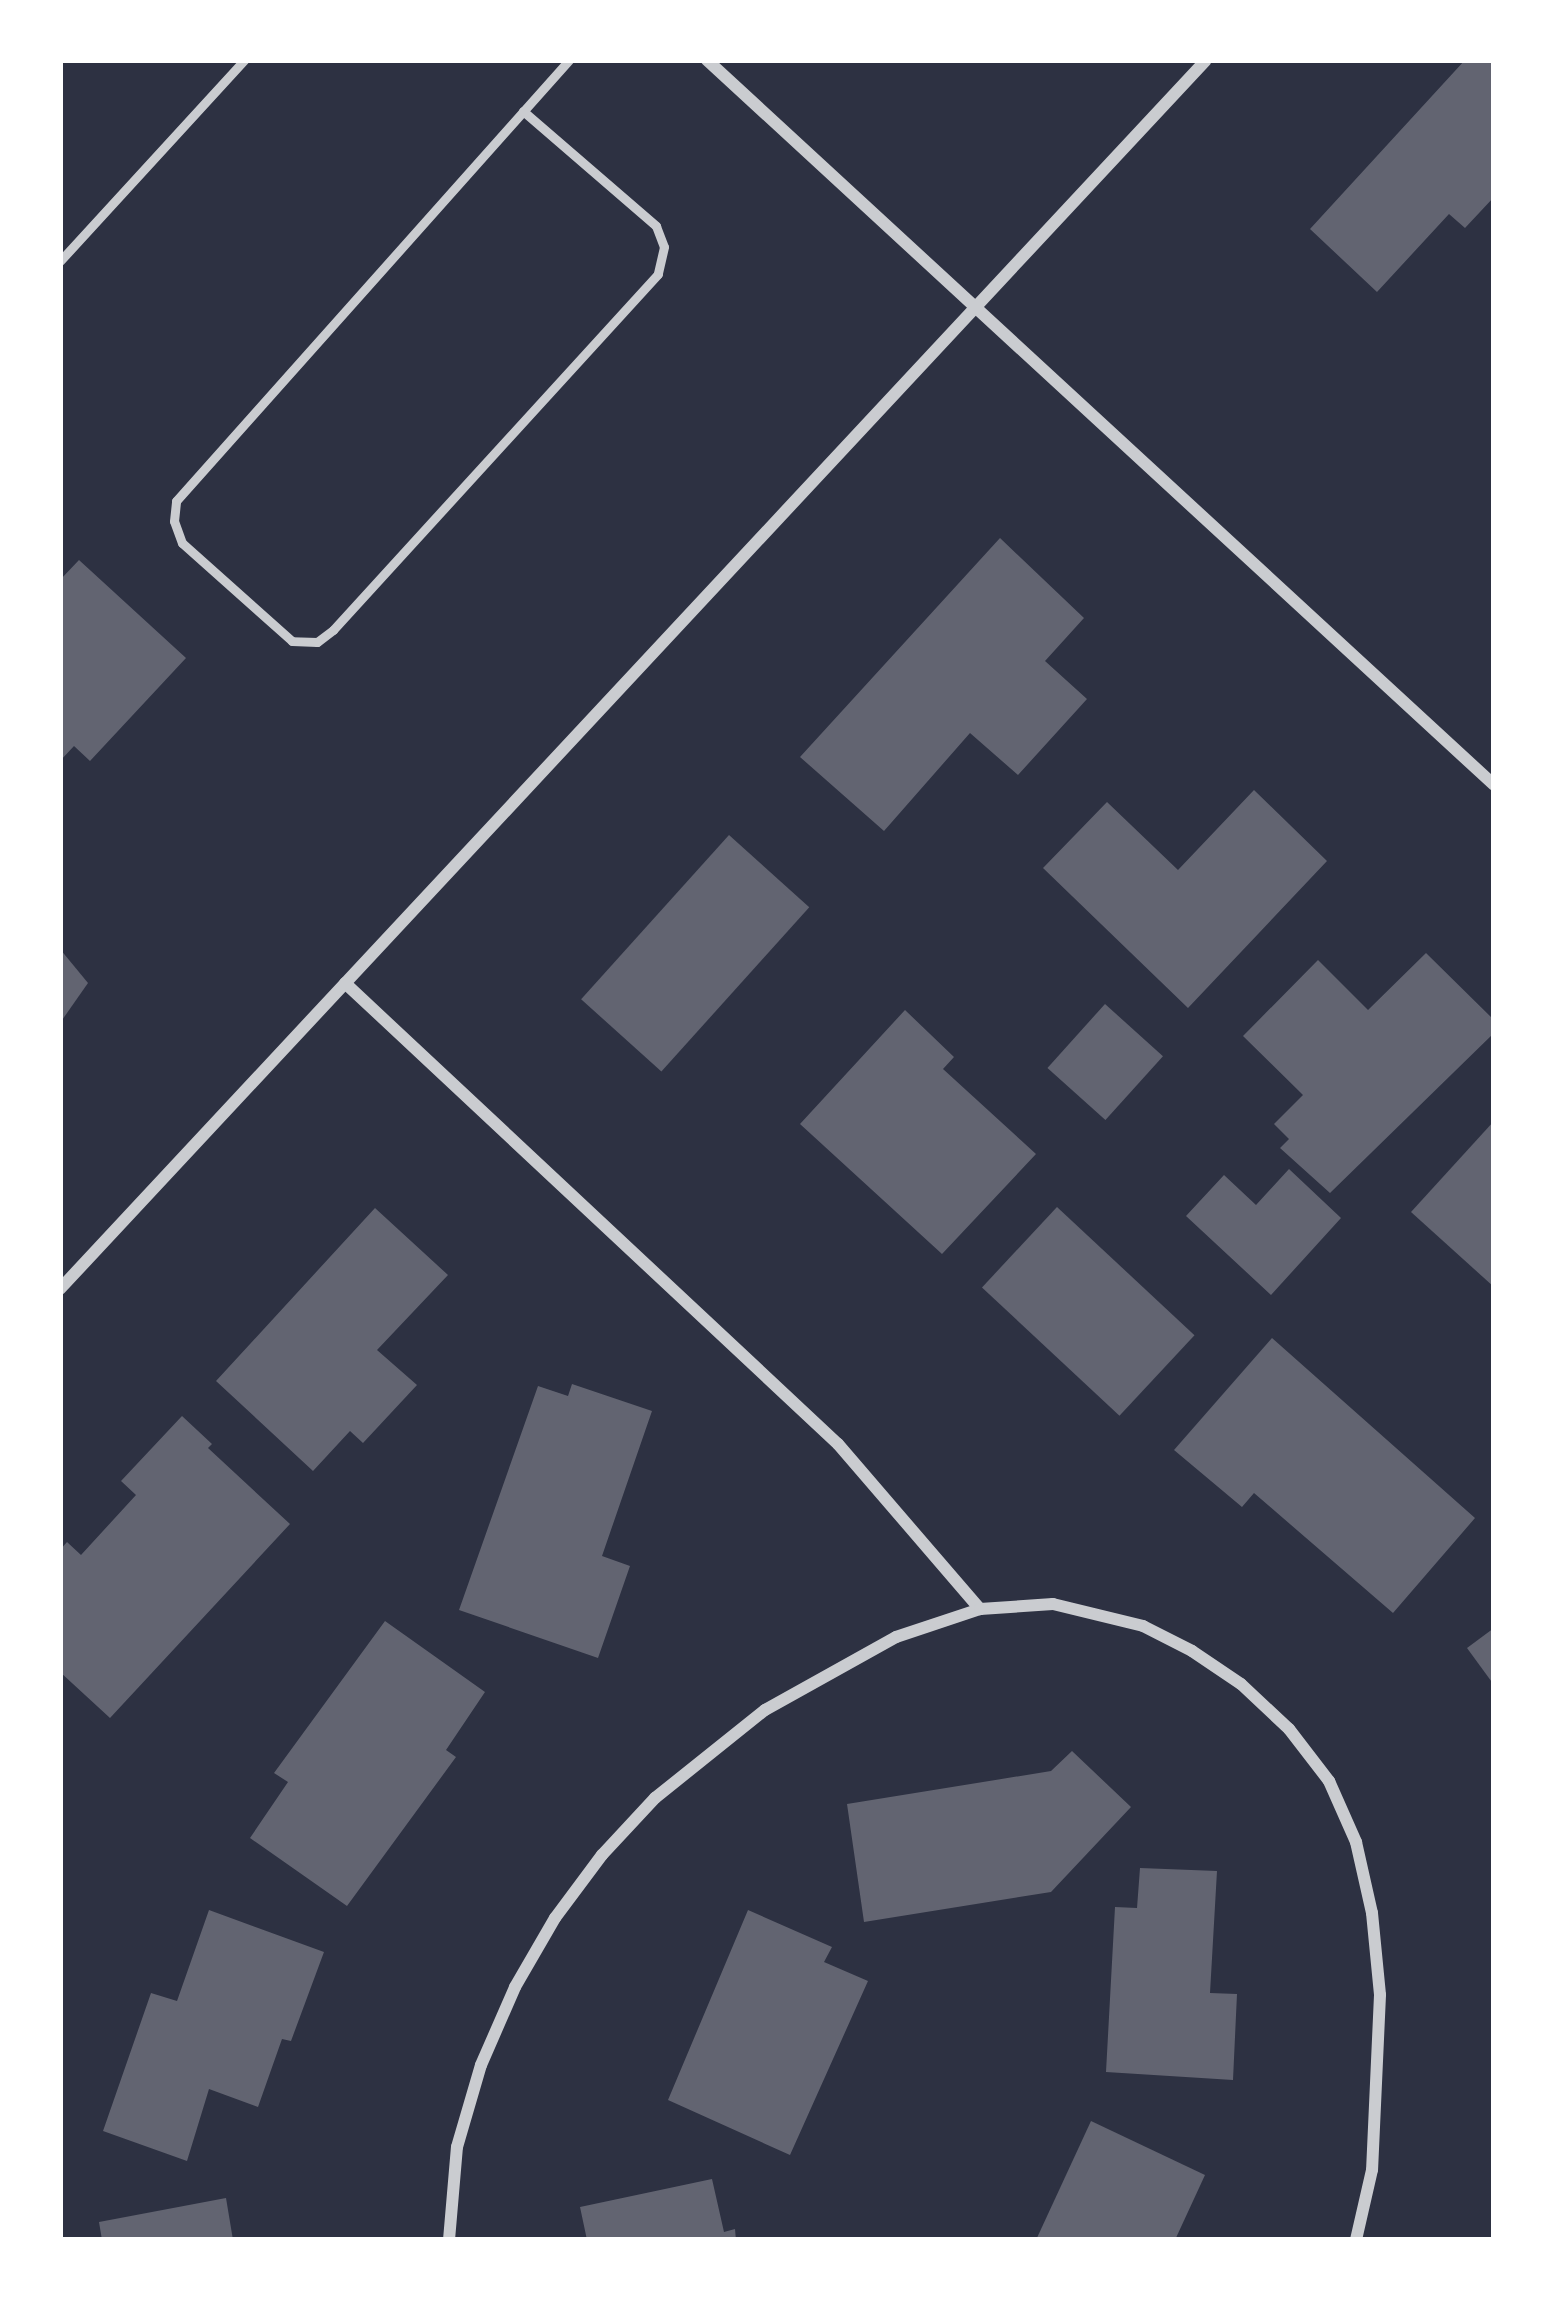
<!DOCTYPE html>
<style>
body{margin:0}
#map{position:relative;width:1554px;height:2300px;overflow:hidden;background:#2d3142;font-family:"Roboto Serif",serif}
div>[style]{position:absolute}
.building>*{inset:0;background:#626471;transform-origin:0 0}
.service>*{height:9px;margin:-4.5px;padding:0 4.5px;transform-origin:4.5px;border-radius:4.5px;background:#caccd0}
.minor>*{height:12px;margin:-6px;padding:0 6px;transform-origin:6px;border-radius:6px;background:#caccd0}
span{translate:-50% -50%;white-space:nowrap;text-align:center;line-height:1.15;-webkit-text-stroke:9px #fff;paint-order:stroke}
.frame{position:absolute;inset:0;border:63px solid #fff;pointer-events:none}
</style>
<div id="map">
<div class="building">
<i style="clip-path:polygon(1465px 60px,1494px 60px,1494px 197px,1465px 228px,1449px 214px,1377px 292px,1310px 229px)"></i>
<i style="clip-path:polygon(1000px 538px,1084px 618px,1045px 661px,1087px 699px,1018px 775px,970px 733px,884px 831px,800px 757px)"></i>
<i style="clip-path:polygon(79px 560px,186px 658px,90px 761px,74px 746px,60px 761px,60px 580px)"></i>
<i style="clip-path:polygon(1254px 790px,1327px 861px,1188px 1008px,1043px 868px,1107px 802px,1178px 870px)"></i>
<i style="left:729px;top:835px;width:108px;height:221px;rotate:42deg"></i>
<i style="clip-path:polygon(60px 949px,88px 983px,60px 1023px)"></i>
<i style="clip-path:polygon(1426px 953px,1494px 1020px,1494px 1033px,1330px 1193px,1280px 1148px,1289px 1139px,1274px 1124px,1303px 1095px,1243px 1036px,1318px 960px,1368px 1010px)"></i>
<i style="left:1105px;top:1004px;width:78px;height:86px;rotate:42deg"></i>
<i style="clip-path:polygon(905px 1010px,954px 1057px,943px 1069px,1036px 1154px,942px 1254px,800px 1124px)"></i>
<i style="clip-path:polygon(1494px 1121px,1494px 1287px,1411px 1212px)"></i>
<i style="clip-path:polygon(1289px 1169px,1341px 1218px,1271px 1295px,1186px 1216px,1224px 1175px,1256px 1205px)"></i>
<i style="left:1057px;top:1207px;width:188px;height:110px;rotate:43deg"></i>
<i style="clip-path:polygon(375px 1208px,448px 1275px,377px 1350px,417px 1385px,363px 1443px,350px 1431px,313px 1471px,216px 1381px)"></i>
<i style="clip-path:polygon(1272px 1338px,1475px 1518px,1393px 1613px,1254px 1493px,1242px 1507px,1174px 1450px)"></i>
<i style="clip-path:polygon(572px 1384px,652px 1411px,602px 1556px,630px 1566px,598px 1658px,459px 1610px,538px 1386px,568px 1396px)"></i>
<i style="clip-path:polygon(182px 1416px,212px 1444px,208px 1448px,290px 1524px,110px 1718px,60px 1672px,60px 1550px,67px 1542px,81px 1555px,136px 1495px,121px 1481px)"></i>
<i style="clip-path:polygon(385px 1621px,485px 1692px,446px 1750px,456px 1757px,347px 1906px,250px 1838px,288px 1782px,274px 1773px)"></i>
<i style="clip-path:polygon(1494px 1628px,1494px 1685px,1467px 1648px)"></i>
<i style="clip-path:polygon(1072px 1751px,1131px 1807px,1051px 1892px,864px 1922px,847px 1804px,1051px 1771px)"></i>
<i style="clip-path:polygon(1140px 1868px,1217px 1871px,1210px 1993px,1237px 1994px,1233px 2080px,1106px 2072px,1115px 1907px,1137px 1908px)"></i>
<i style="clip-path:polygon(209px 1910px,324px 1952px,291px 2041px,282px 2039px,258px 2107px,209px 2089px,187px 2161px,103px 2131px,151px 1993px,177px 2001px)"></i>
<i style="clip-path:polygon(748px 1910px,832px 1947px,824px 1962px,868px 1981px,790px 2155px,668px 2100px)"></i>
<i style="clip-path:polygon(1091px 2121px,1205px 2175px,1175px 2240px,1036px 2240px)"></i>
<i style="clip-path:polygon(712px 2179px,724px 2232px,735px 2229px,736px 2240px,587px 2240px,580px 2207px)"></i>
<i style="clip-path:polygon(226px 2198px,233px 2240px,102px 2240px,99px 2222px)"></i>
</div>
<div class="service">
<i style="left:523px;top:111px;width:176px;rotate:40.8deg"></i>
<i style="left:656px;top:226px;width:22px;rotate:69deg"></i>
<i style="left:664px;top:247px;width:28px;rotate:103deg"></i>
<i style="left:658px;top:274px;width:482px;rotate:132.4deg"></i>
<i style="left:333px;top:630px;width:20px;rotate:143deg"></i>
<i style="left:317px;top:642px;width:25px;rotate:-178deg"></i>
<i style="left:292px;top:641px;width:147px;rotate:-138.3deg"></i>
<i style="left:182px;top:543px;width:23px;rotate:-110deg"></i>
<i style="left:174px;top:521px;width:20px;rotate:-84deg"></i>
<i style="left:176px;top:501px;width:591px;rotate:-48.29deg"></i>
<i style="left:60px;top:261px;width:273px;rotate:-47.5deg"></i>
</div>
<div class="minor">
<i style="left:707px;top:60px;width:1070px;rotate:42.65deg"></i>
<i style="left:345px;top:983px;width:675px;rotate:43.08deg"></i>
<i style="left:838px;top:1444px;width:218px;rotate:49.3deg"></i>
<i style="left:60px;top:1289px;width:1680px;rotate:-47deg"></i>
<i style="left:449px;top:2240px;width:93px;rotate:-85.1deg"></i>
<i style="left:457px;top:2147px;width:85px;rotate:-73.7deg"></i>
<i style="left:481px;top:2065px;width:85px;rotate:-66.4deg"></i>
<i style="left:515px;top:1987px;width:80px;rotate:-59.9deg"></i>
<i style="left:555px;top:1918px;width:79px;rotate:-53.3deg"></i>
<i style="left:602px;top:1855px;width:78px;rotate:-47.1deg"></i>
<i style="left:655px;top:1798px;width:141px;rotate:-38.7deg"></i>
<i style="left:765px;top:1710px;width:150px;rotate:-29.1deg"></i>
<i style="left:896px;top:1637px;width:89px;rotate:-18.4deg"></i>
<i style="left:980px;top:1609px;width:73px;rotate:-3.9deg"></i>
<i style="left:1053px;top:1604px;width:93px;rotate:13.7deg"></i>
<i style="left:1143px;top:1626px;width:55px;rotate:27deg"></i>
<i style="left:1192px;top:1651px;width:59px;rotate:34deg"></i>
<i style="left:1241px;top:1684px;width:66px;rotate:43.2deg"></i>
<i style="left:1289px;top:1729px;width:66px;rotate:52.4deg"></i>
<i style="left:1329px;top:1781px;width:67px;rotate:66.1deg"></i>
<i style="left:1356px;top:1842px;width:73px;rotate:77.3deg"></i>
<i style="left:1372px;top:1913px;width:82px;rotate:84.4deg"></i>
<i style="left:1380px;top:1995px;width:175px;rotate:92.6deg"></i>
<i style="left:1372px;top:2170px;width:72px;rotate:102.9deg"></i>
</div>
<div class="frame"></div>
</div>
